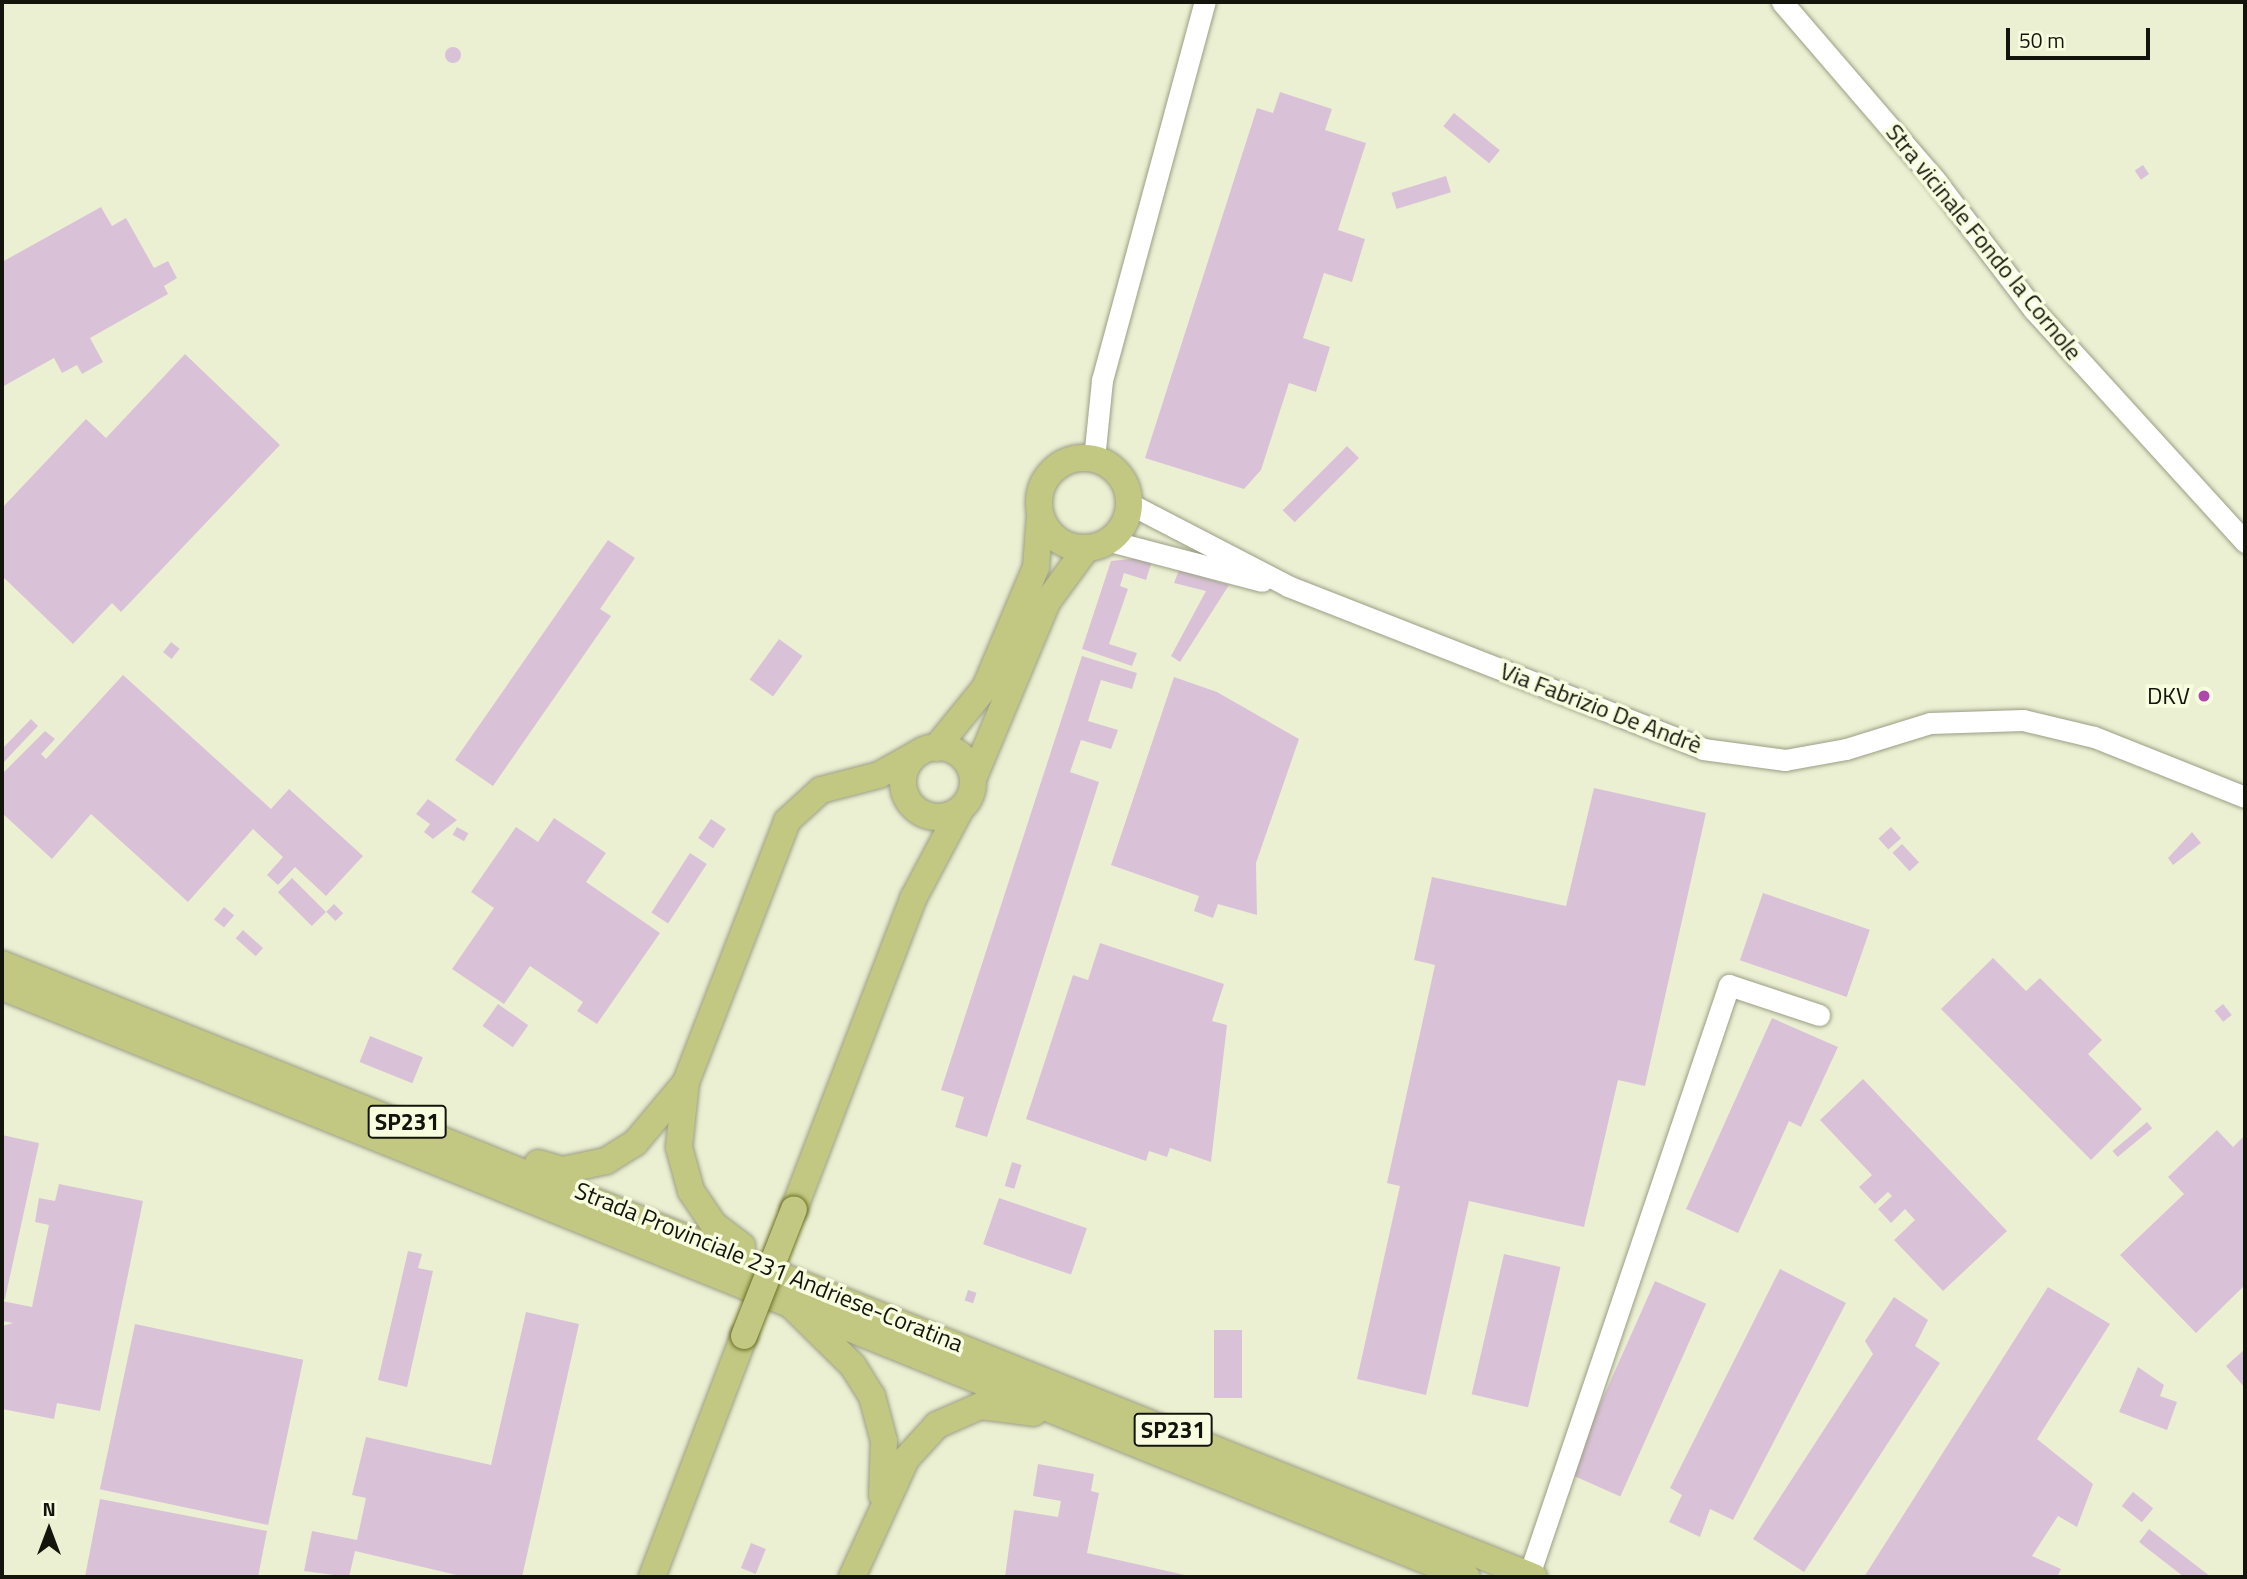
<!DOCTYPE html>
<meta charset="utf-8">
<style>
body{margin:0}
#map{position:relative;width:2247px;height:1579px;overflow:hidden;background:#ecf0d3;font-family:"Titillium Web",sans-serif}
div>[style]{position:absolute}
.building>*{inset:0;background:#d9c2d7;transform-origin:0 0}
.round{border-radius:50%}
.roads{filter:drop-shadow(0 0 2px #9b9e84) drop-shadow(0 0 2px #9b9e84)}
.minor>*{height:21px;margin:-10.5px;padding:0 10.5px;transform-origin:10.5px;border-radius:10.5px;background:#fff}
.major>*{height:26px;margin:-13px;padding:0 13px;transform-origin:13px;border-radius:13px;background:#c2c782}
.major>.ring{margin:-13px;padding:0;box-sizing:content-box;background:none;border:26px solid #c2c782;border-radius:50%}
.bridges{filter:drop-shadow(0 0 2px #6b7022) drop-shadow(0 0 2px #6b7022)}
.major-bridge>*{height:26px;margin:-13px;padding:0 13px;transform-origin:13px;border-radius:13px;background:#c2c782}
.dots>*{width:19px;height:19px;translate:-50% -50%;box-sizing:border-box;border:4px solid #f9fde0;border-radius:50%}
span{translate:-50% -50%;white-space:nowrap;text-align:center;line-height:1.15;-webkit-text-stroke:7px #f9fde0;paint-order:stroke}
.shield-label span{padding:2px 5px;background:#f9fde0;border:2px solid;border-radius:5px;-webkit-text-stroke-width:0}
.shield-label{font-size:23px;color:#13140b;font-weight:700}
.street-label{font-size:24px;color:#13140b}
.poi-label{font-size:24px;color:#13140b}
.right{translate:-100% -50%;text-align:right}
.frame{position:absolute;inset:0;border:4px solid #13140b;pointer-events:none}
.north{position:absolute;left:14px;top:1495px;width:70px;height:70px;-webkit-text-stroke:5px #f9fde0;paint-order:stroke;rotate:0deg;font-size:19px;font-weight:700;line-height:28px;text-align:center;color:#13140b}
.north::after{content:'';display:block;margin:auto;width:24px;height:32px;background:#13140b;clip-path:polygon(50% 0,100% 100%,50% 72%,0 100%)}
.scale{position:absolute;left:2006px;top:28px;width:144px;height:32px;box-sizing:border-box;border:4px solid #13140b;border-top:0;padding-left:9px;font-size:21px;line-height:24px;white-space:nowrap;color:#13140b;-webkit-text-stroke:5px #f9fde0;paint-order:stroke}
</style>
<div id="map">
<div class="building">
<i class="round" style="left:445px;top:47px;width:16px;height:16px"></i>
<i style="clip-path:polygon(1280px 92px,1332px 109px,1325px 130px,1366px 143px,1338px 230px,1365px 239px,1352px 282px,1324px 273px,1303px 338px,1330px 347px,1316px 392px,1289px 383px,1261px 470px,1244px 489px,1145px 458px,1257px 108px,1273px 113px)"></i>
<i style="left:1454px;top:113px;width:59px;height:17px;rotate:39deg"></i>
<i style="left:2143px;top:165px;width:11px;height:10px;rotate:56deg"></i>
<i style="left:1446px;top:176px;width:17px;height:57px;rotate:73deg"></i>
<i style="clip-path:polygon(101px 207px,112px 226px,126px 218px,154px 268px,168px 261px,177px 278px,164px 286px,168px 294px,90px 338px,103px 362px,82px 374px,77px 365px,62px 373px,54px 358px,2px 387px,2px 262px)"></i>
<i style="clip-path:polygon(185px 354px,280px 445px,121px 612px,112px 603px,73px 644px,2px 576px,2px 508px,86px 419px,106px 438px)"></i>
<i style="left:1347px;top:446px;width:17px;height:91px;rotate:45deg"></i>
<i style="clip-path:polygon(608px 540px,635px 558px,600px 609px,611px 616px,493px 786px,455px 760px)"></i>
<i style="clip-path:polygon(1140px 558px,1152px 561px,1146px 580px,1124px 573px,1120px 586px,1128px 589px,1109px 644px,1137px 653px,1132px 666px,1082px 649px,1111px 561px)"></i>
<i style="clip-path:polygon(1179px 570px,1229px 585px,1180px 662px,1171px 656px,1206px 591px,1174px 583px)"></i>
<i style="left:779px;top:639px;width:29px;height:50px;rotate:36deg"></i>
<i style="left:171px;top:642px;width:11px;height:13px;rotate:38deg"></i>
<i style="clip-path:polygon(1082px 656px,1137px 673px,1132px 689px,1101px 680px,1088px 721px,1118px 730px,1111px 749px,1081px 740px,1070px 772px,1099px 782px,987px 1137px,955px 1127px,964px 1097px,941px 1090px)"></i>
<i style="clip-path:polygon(123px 675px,271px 809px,289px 789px,363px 856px,326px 896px,295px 867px,278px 885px,267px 875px,283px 857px,253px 829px,188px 902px,91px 814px,52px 859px,2px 813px,2px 774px,45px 731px,55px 739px,41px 754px,46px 759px)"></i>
<i style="clip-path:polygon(1174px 677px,1217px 692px,1299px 739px,1256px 863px,1257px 915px,1218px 904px,1213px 918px,1194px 911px,1199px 896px,1111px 865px)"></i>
<i style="clip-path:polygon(31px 719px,38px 726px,2px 764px,2px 749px)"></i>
<i style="clip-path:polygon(1594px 788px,1706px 813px,1645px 1086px,1618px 1080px,1584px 1227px,1469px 1201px,1426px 1395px,1357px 1379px,1400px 1186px,1387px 1183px,1435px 965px,1414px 960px,1432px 877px,1566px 906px)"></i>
<i style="clip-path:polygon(428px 799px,457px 820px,433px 839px,424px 832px,430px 824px,416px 814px)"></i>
<i style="clip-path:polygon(554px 818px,606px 853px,586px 882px,660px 933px,597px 1024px,577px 1011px,583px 1002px,530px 966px,504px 1004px,452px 969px,494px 908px,471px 892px,516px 827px,538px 842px)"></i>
<i style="left:711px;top:819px;width:18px;height:23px;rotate:34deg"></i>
<i style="left:457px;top:827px;width:13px;height:9px;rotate:29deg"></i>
<i style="left:1891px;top:827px;width:15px;height:17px;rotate:48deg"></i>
<i style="clip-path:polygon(2192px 832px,2201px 843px,2173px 865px,2168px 858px)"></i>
<i style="left:1902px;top:844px;width:25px;height:13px;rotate:47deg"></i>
<i style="left:690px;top:853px;width:20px;height:71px;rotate:33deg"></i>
<i style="left:292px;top:878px;width:48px;height:20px;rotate:45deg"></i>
<i style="left:1763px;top:893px;width:113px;height:71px;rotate:19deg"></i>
<i style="left:334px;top:904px;width:13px;height:11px;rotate:45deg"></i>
<i style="left:224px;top:907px;width:13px;height:16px;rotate:39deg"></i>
<i style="left:243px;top:930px;width:27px;height:11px;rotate:42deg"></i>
<i style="clip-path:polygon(1100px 943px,1224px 984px,1212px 1021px,1227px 1025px,1211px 1162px,1170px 1148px,1167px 1157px,1149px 1151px,1146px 1161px,1026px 1119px,1073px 975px,1088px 980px)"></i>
<i style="clip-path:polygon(1993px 958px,2026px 991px,2040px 978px,2102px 1040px,2088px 1054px,2142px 1109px,2091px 1160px,1941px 1009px)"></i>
<i style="left:498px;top:1004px;width:37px;height:27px;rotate:35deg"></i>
<i style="left:2223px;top:1004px;width:14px;height:11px;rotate:51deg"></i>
<i style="clip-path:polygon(1772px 1018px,1838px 1047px,1801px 1127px,1789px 1121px,1738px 1233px,1686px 1209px)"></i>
<i style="left:370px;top:1036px;width:57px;height:28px;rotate:22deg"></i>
<i style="clip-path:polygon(1863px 1079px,2007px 1231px,1943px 1291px,1894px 1240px,1915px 1220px,1905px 1209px,1891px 1223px,1878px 1209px,1892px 1196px,1888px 1192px,1875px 1204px,1859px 1187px,1872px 1175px,1820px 1120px)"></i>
<i style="left:2147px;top:1122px;width:8px;height:45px;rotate:50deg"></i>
<i style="clip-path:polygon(2217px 1130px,2233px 1147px,2245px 1135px,2245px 1285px,2196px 1333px,2120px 1255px,2184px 1194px,2168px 1177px)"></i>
<i style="clip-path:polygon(2px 1135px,39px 1143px,5px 1299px,2px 1299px)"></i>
<i style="left:1012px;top:1162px;width:10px;height:25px;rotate:17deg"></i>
<i style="clip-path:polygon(59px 1184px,143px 1201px,100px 1411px,57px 1403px,54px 1419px,2px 1409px,2px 1326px,13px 1323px,2px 1321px,2px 1301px,32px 1307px,49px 1225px,35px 1222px,39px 1198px,55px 1201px)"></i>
<i style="left:999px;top:1198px;width:93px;height:49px;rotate:19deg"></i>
<i style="clip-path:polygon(408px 1251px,422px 1254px,418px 1268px,433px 1271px,407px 1387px,378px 1380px)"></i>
<i style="left:1504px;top:1254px;width:58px;height:144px;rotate:13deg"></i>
<i style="clip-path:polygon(1780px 1269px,1846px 1303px,1733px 1520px,1710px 1509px,1700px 1537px,1669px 1522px,1682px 1495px,1670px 1488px)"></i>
<i style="left:1655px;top:1281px;width:56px;height:211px;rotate:24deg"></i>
<i style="clip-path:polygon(2048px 1287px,2110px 1324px,2037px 1439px,2093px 1484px,2077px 1527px,2058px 1516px,2032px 1556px,2061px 1569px,2057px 1577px,1864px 1577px)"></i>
<i style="left:968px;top:1290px;width:9px;height:11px;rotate:18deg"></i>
<i style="clip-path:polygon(1894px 1297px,1928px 1320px,1915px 1346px,1940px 1363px,1804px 1572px,1753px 1539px,1873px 1354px,1865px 1341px)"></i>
<i style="clip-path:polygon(526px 1312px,579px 1324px,522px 1577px,465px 1577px,355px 1551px,349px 1577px,304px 1571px,312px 1531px,357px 1540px,366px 1498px,352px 1495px,366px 1437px,491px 1465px)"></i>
<i style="left:135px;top:1324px;width:172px;height:169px;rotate:12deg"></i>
<i style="left:1214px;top:1330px;width:28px;height:68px"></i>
<i style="clip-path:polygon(2245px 1349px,2245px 1388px,2226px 1366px)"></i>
<i style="clip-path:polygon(2138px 1367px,2164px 1385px,2160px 1396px,2177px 1402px,2167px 1430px,2119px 1412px)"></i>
<i style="clip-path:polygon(1038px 1464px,1094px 1474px,1091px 1491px,1099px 1493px,1087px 1553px,1194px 1577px,1005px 1577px,1014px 1510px,1058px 1517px,1061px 1501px,1033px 1496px)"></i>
<i style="left:2133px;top:1492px;width:26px;height:18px;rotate:39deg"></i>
<i style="clip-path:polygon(100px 1499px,267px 1531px,258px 1577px,85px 1577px)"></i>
<i style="clip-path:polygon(2149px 1529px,2211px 1577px,2184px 1577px,2139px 1542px)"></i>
<i style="left:751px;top:1543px;width:16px;height:27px;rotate:22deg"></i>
</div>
<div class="roads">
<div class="minor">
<i style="left:1782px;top:2px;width:235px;rotate:49.3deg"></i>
<i style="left:1935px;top:180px;width:163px;rotate:52.7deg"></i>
<i style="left:2034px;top:310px;width:314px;rotate:47.7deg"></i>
<i style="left:1094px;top:459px;width:79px;rotate:-84.2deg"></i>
<i style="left:1102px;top:380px;width:392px;rotate:-74.8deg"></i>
<i style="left:1130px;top:504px;width:178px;rotate:27.4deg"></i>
<i style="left:1288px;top:586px;width:446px;rotate:21.4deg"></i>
<i style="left:1703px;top:749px;width:83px;rotate:7.6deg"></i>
<i style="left:1785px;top:760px;width:62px;rotate:-10.2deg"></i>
<i style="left:1846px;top:749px;width:88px;rotate:-17.2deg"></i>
<i style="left:1930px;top:723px;width:93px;rotate:-1.8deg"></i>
<i style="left:2023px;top:720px;width:73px;rotate:13.5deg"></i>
<i style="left:2094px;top:737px;width:162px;rotate:21.7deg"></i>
<i style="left:1110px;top:541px;width:157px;rotate:14.7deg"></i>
<i style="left:1529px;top:1575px;width:623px;rotate:-71.27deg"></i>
<i style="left:1729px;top:985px;width:95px;rotate:18.4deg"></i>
</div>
<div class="major">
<i class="ring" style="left:1039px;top:458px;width:64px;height:64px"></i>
<i class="ring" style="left:903px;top:747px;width:44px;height:44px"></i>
<i style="left:936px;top:748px;width:77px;rotate:-50.8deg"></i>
<i style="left:985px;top:688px;width:131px;rotate:-67.1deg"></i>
<i style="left:1036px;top:567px;width:52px;rotate:-85.6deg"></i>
<i style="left:973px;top:779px;width:192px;rotate:-67.3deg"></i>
<i style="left:1047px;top:602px;width:66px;rotate:-53.7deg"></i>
<i style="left:2px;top:964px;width:1650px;rotate:21.81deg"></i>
<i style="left:2px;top:987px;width:1579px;rotate:21.94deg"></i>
<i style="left:538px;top:1163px;width:26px;rotate:16deg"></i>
<i style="left:563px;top:1170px;width:44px;rotate:-11.8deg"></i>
<i style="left:606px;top:1161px;width:34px;rotate:-32deg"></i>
<i style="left:635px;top:1143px;width:75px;rotate:-49.9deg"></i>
<i style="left:794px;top:1209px;width:334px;rotate:-69deg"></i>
<i style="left:914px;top:897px;width:98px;rotate:-62.1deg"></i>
<i style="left:742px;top:1246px;width:35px;rotate:-143deg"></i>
<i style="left:714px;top:1225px;width:41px;rotate:-124.1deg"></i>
<i style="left:691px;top:1191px;width:46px;rotate:-105.3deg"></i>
<i style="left:679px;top:1147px;width:65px;rotate:-83.9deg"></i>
<i style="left:686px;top:1082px;width:280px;rotate:-68.8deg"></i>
<i style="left:787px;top:821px;width:46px;rotate:-42.4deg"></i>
<i style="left:821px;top:790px;width:60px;rotate:-14.5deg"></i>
<i style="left:879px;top:775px;width:49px;rotate:-29.2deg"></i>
<i style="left:793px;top:1307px;width:84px;rotate:44.5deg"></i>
<i style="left:853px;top:1366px;width:36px;rotate:58deg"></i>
<i style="left:872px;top:1396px;width:47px;rotate:75.1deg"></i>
<i style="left:884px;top:1441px;width:54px;rotate:92.1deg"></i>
<i style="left:652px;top:1577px;width:258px;rotate:-69.1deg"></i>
<i style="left:852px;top:1577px;width:130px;rotate:-65.4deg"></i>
<i style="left:906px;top:1459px;width:46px;rotate:-47.6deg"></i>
<i style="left:937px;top:1425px;width:47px;rotate:-23.8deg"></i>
<i style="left:980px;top:1406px;width:54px;rotate:7.4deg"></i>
</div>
</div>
<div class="bridges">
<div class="major-bridge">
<i style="left:744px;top:1336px;width:136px;rotate:-68.5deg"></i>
</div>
</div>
<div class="dots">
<i style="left:2204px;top:696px;background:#ae48ac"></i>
</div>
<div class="shield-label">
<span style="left:407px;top:1122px">SP231</span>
<span style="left:1173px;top:1430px">SP231</span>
</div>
<div class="street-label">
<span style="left:1984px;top:242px;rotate:51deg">Stra vicinale Fondo la Cornole</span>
<span style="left:1601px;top:708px;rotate:21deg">Via Fabrizio De Andrè</span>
<span style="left:769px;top:1267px;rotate:22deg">Strada Provinciale 231 Andriese-Coratina</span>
</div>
<div class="poi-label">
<span class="right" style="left:2190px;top:696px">DKV</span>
</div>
<div class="frame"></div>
<div class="north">N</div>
<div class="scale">50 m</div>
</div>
